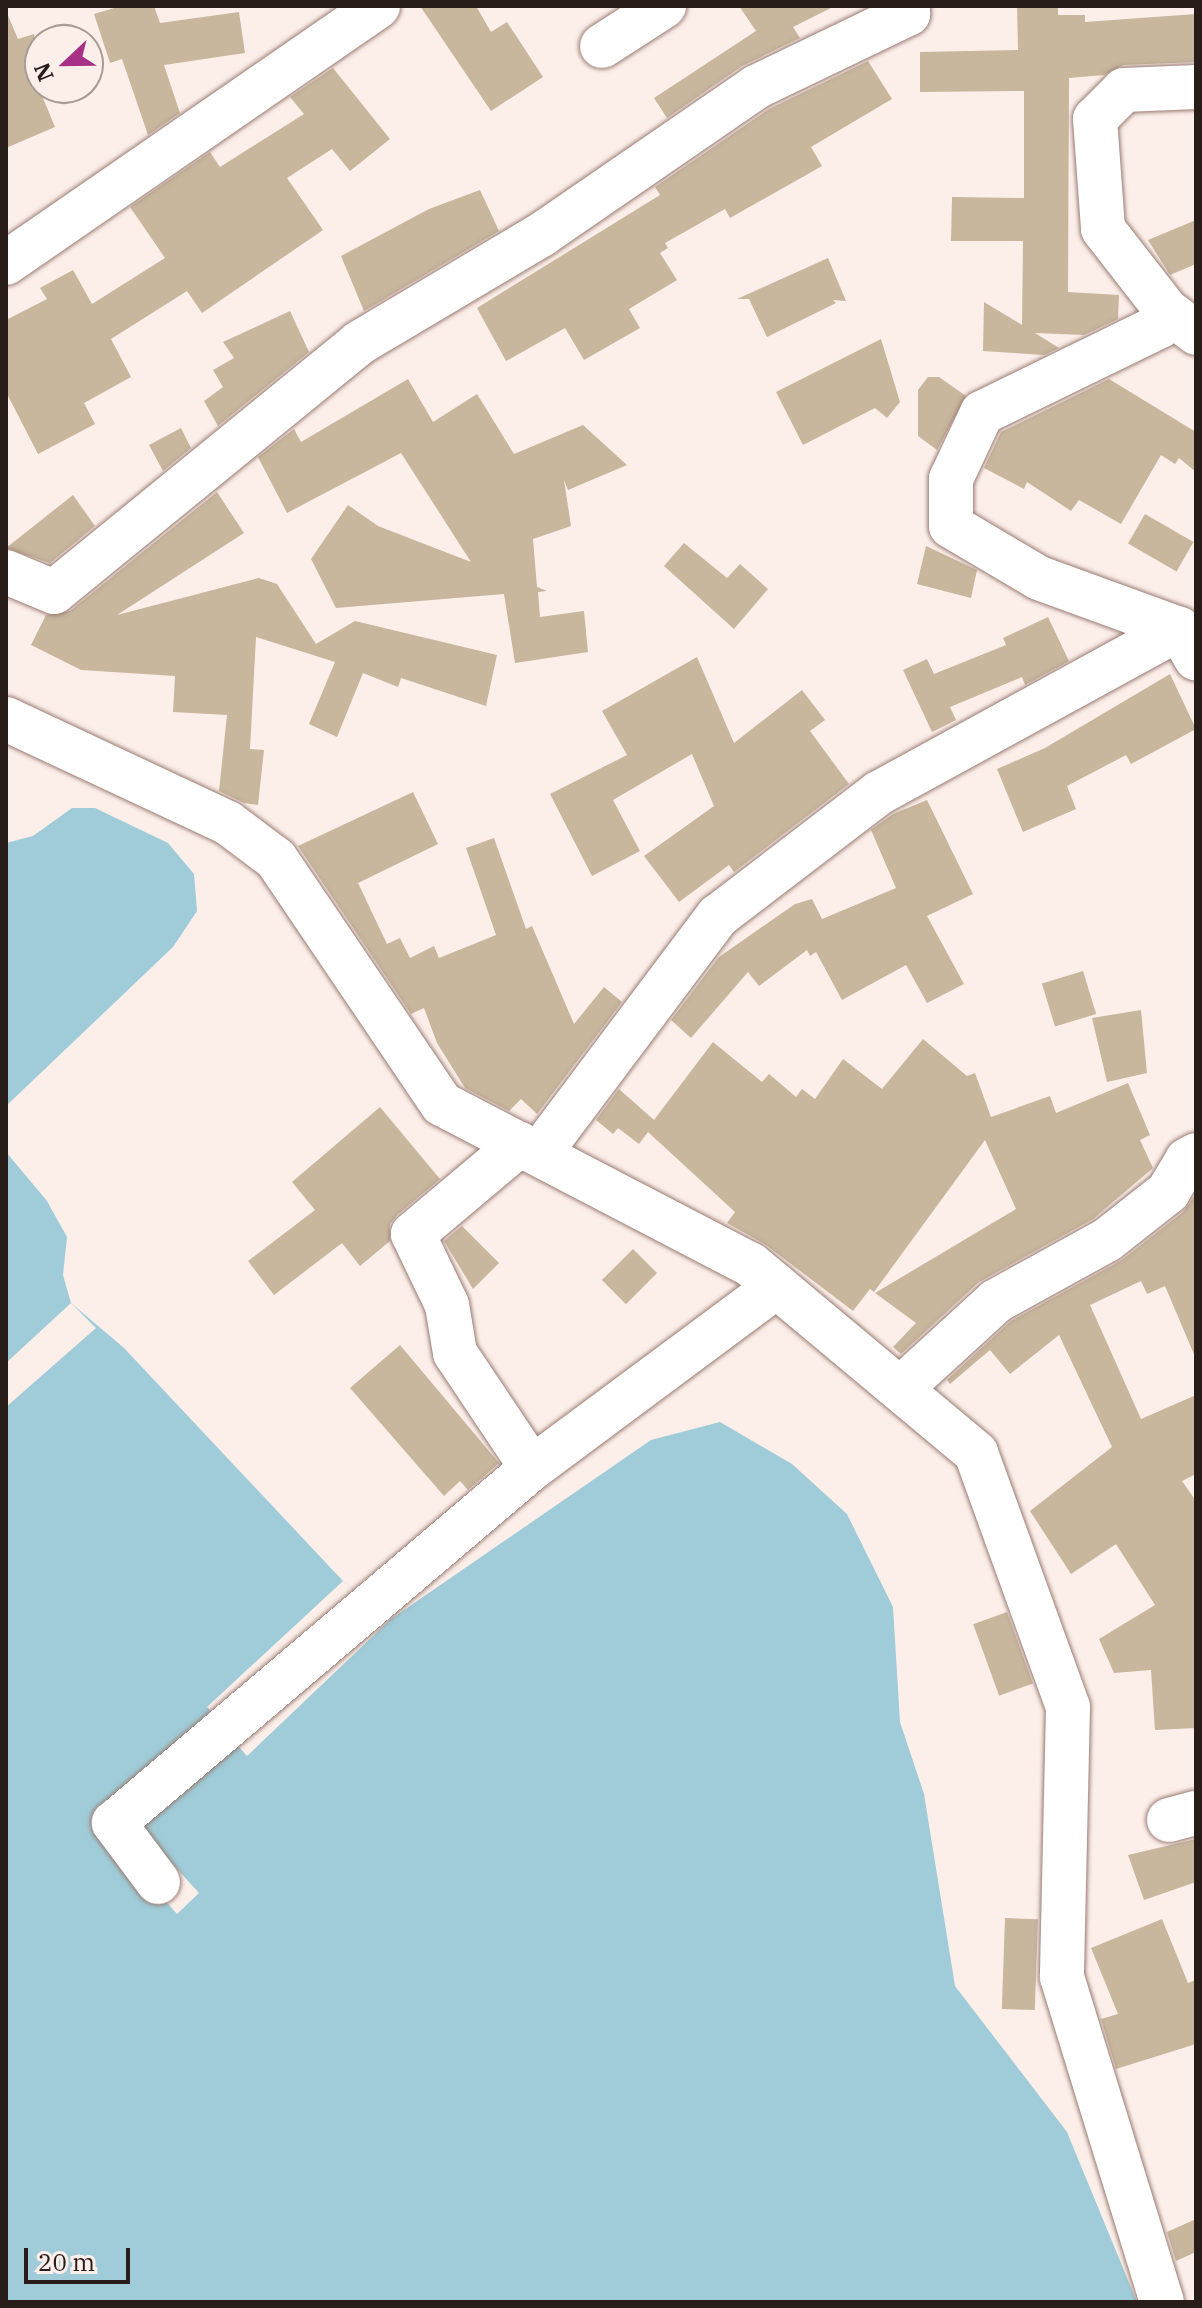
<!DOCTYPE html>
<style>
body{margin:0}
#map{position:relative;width:1202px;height:2308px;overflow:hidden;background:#fcefea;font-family:"IBM Plex Serif",serif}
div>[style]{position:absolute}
.water>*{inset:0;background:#9fccd8}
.pier>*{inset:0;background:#fcefea}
.building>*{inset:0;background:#c8b69d;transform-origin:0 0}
.roads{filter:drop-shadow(0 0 2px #987b71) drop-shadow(0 0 2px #987b71)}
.minor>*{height:44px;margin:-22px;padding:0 22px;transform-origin:22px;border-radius:22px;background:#fff}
span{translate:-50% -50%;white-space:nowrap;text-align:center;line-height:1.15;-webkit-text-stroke:6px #fcefea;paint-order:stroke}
.frame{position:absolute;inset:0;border:8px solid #281d19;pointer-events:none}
.north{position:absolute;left:24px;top:24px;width:80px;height:80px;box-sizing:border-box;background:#fcefea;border:2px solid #a79b96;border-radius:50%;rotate:248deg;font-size:22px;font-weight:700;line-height:32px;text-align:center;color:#281d19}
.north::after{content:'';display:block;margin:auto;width:28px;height:36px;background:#a83188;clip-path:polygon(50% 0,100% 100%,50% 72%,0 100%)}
.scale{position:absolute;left:24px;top:2248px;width:106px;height:36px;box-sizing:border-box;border:4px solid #281d19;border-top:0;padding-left:10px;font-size:24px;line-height:28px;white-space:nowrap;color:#281d19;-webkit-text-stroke:6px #fcefea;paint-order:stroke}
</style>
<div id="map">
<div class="water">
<i style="clip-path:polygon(72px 808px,95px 808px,168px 843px,194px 874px,197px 911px,173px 947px,6px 1106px,6px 843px,33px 836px)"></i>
<i style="clip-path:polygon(6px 1152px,47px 1201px,67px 1237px,63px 1275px,71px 1303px,124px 1348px,343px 1581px,391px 1619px,651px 1440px,720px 1422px,792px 1464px,847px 1514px,893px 1607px,900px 1722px,924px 1794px,955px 1986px,1067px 2132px,1137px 2302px,6px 2302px)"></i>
</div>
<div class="pier">
<i style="clip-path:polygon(71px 1303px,96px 1328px,6px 1407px,6px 1363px)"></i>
<i style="clip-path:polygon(343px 1581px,391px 1619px,247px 1756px,232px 1739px,138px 1826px,199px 1893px,177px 1914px,96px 1820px,212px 1712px,207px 1707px)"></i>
</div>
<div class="building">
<i style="clip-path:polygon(121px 6px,154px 6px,160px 23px,239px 12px,245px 53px,164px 65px,180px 113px,148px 135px,122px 59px,110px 63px,94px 14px)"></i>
<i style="clip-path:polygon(420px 6px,476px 6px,491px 32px,507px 22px,543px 77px,491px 111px)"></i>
<i style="clip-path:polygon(739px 6px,835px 6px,793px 27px,800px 38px,742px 66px,667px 118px,654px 98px,756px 31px)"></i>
<i style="clip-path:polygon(1017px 6px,1058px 6px,1058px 15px,1085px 15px,1085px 22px,1196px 14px,1196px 62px,1123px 65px,1104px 75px,1069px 78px,1068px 292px,1119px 295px,1118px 319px,1084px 335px,1035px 333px,1059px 348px,1044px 355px,983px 351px,984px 302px,1022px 325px,1023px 241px,951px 241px,952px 197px,1024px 198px,1024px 91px,920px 92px,920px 52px,1018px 50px)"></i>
<i style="clip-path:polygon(6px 11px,18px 39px,34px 34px,40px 65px,31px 69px,55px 127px,6px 148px)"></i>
<i style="clip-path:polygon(868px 61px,892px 99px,811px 147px,822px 166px,730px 218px,725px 209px,665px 243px,668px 248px,660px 253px,677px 280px,629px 309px,640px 328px,584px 360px,565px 328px,506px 361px,477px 308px,660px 195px,655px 187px,769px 109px)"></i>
<i style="clip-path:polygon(333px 68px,390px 139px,350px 171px,332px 149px,287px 178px,323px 230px,202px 313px,187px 291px,111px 339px,131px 377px,84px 403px,95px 424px,38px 454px,6px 392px,6px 320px,47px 299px,40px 288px,73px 270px,92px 304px,165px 258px,130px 207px,210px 152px,220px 167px,304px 114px,290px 97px)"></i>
<i style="clip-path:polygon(480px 190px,499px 231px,364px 311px,341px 256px,429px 209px)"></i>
<i style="clip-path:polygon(1196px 220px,1196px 264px,1170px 275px,1148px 240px)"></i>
<i style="clip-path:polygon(828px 258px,846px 301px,833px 300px,836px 303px,767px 337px,749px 299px,737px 299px)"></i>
<i style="clip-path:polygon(290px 311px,309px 352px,218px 426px,204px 401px,223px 387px,213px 370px,234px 358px,223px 342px)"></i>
<i style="clip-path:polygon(881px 339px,900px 402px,887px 418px,875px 408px,803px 445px,776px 392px)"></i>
<i style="clip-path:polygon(928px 377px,939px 377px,966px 396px,937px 450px,918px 436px,918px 390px)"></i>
<i style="clip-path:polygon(408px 379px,433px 422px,477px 394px,514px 454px,583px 425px,627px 465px,568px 490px,564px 480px,571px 526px,533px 539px,537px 587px,547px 591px,538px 592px,540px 617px,584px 611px,588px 652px,515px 663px,504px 594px,336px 608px,311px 559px,348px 505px,378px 526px,471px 562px,401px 453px,287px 513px,258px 457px,294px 429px,301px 442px)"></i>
<i style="clip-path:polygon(1109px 379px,1196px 432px,1196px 472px,1179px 458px,1175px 464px,1161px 455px,1121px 524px,1079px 500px,1071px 511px,1027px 482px,1024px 489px,984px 468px,1001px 432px)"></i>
<i style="clip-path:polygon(181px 428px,191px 448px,163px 471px,149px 445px)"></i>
<i style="clip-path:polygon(217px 492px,244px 533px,117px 615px,259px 578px,277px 584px,316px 644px,355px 621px,497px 655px,486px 706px,401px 678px,398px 687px,363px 673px,337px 737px,309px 724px,335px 662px,256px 637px,250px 749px,264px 750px,258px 805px,244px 803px,219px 791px,227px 715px,173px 712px,175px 676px,81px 670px,31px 645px,46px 615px,70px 611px)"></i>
<i style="clip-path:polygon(73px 495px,95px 526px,50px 563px,6px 548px)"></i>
<i style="left:1145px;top:514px;width:56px;height:34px;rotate:30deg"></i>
<i style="clip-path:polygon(684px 543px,727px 578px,740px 564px,768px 589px,734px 629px,664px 566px)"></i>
<i style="clip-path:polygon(926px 546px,977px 570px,971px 598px,917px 584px)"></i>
<i style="clip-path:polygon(1048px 617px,1069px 661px,1025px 685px,1022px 677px,950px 707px,956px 720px,932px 732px,903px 670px,927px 659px,934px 674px,1006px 645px,1003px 638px)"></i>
<i style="clip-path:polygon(697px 657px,734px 743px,802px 690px,825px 720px,810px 731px,849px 784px,734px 872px,729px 865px,679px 902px,644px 856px,714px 806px,692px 754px,613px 800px,640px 851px,592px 876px,550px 794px,627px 755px,602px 711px)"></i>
<i style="clip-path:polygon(1170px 674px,1196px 729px,1131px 764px,1126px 755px,1067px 786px,1076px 809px,1023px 832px,997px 769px,1045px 748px)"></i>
<i style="clip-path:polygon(413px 792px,438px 844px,358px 883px,387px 944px,400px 938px,410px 958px,434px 946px,439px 958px,496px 935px,466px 848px,494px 838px,526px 929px,532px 926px,574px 1024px,604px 987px,622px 1002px,537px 1114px,521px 1099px,509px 1111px,465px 1088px,437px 1043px,424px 1008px,411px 1014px,298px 846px)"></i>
<i style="clip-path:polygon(927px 800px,973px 894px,927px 916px,964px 984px,927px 1003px,906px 965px,842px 1000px,816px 952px,810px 956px,807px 950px,759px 986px,748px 972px,691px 1038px,671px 1020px,719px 957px,795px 904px,812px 899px,822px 919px,896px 888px,871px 830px,893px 814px)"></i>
<i style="left:1083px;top:971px;width:45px;height:43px;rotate:73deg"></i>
<i style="clip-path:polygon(1141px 1010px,1147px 1073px,1107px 1082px,1092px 1018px)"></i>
<i style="clip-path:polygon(923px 1039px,967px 1076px,975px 1073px,991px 1117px,1050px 1096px,1056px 1113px,1128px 1083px,1150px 1135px,1140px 1140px,1153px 1168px,1093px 1219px,979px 1282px,901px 1354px,893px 1347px,916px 1323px,875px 1293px,1016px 1209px,985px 1140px,874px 1292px,870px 1289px,853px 1311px,766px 1245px,727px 1223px,735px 1212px,648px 1132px,639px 1144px,618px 1128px,613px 1134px,596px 1120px,619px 1089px,654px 1120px,713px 1042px,762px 1082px,769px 1074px,796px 1097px,802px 1089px,815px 1099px,843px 1059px,882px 1089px)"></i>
<i style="clip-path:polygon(380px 1107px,440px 1179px,397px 1215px,390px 1224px,390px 1241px,360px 1266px,342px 1243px,274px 1295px,248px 1261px,315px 1210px,292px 1182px)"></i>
<i style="clip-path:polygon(1196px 1194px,1196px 1359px,1165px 1286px,1147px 1294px,1141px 1281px,1090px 1305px,1141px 1419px,1196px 1395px,1196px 1474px,1182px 1481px,1196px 1501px,1196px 1728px,1155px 1730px,1151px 1670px,1114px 1673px,1099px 1639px,1155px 1605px,1116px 1544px,1071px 1574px,1030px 1511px,1112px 1447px,1059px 1335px,1010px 1374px,990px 1350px,950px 1384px,947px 1380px,1011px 1321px,1122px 1260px,1183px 1212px)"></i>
<i style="clip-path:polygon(462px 1226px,499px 1263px,473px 1289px,444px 1241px)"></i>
<i style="left:633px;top:1249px;width:34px;height:44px;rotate:45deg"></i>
<i style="clip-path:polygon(400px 1345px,499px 1463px,468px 1490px,460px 1481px,444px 1496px,350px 1388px)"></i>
<i style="left:1007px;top:1612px;width:76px;height:36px;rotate:70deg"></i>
<i style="clip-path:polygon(1196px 1839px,1196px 1882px,1144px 1900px,1128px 1855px)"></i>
<i style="left:1005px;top:1918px;width:33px;height:91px;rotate:2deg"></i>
<i style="clip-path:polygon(1162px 1919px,1188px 1983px,1196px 1980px,1196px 2044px,1116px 2069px,1101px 2019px,1118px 2014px,1091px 1948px)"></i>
<i style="clip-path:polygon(1196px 2219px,1196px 2252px,1176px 2261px,1167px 2232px)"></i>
</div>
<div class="roads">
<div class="minor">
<i style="left:602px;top:46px;width:74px;rotate:-32.8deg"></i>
<i style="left:1196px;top:87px;width:72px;rotate:177.6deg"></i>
<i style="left:1124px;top:90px;width:41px;rotate:135deg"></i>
<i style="left:1095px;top:119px;width:110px;rotate:85.8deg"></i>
<i style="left:1103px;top:229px;width:103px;rotate:52.1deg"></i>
<i style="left:1166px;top:310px;width:38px;rotate:37deg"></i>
<i style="left:6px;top:263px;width:452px;rotate:-34.6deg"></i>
<i style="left:1166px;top:310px;width:17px;rotate:111deg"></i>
<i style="left:1160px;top:326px;width:198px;rotate:154deg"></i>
<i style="left:982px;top:413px;width:73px;rotate:115.2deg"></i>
<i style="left:951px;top:479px;width:47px;rotate:90deg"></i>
<i style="left:951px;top:526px;width:102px;rotate:30.6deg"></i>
<i style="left:1039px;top:578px;width:149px;rotate:20deg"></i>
<i style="left:1179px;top:629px;width:34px;rotate:60deg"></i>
<i style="left:6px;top:572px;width:52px;rotate:22.6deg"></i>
<i style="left:54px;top:592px;width:394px;rotate:-39.2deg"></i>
<i style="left:359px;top:343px;width:212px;rotate:-30.7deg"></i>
<i style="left:541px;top:235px;width:261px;rotate:-34.5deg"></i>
<i style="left:756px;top:87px;width:169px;rotate:-25.7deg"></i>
<i style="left:908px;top:14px;width:8px;rotate:-90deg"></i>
<i style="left:6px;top:719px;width:245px;rotate:25.1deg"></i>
<i style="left:228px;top:823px;width:60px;rotate:36.9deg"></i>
<i style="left:276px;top:859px;width:296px;rotate:55.9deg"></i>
<i style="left:442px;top:1104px;width:347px;rotate:27.5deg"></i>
<i style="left:750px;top:1264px;width:295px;rotate:39.9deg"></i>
<i style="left:976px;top:1453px;width:270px;rotate:70.1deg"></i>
<i style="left:1068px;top:1707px;width:270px;rotate:91.3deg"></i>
<i style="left:1062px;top:1977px;width:340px;rotate:72.9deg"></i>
<i style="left:520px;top:1144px;width:140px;rotate:139.9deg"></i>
<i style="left:413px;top:1234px;width:79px;rotate:64.4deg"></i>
<i style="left:447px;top:1305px;width:49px;rotate:80.5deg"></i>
<i style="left:455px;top:1353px;width:138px;rotate:56.2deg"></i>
<i style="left:532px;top:1468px;width:305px;rotate:-36.6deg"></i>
<i style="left:539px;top:1154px;width:298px;rotate:-53.1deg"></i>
<i style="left:718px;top:916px;width:203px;rotate:-37.4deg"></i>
<i style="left:879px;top:793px;width:342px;rotate:-28.7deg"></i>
<i style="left:900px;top:1389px;width:130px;rotate:-42.5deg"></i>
<i style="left:996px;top:1301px;width:127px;rotate:-28.8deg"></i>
<i style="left:1107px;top:1240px;width:78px;rotate:-38.2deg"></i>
<i style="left:1168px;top:1192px;width:37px;rotate:-59deg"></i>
<i style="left:1187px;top:1160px;width:10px;rotate:-29deg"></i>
<i style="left:1169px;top:1820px;width:28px;rotate:-15deg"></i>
<i style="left:158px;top:1882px;width:74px;rotate:-126.7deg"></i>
<i style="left:114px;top:1823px;width:548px;rotate:-40.34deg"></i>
</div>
</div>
<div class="frame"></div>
<div class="north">N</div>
<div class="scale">20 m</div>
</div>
